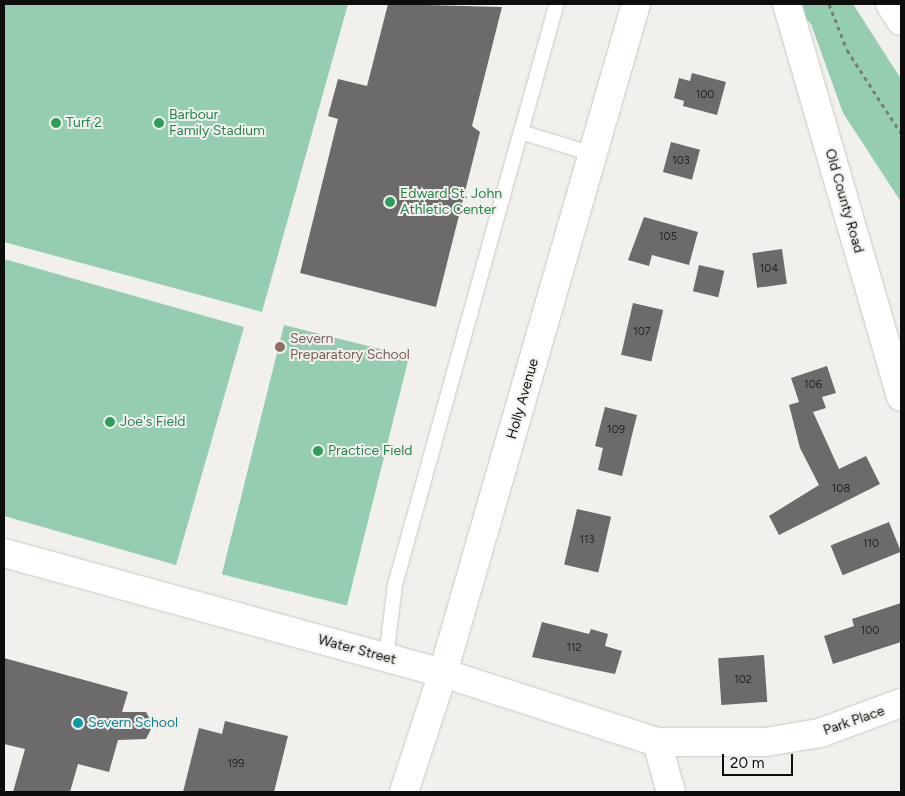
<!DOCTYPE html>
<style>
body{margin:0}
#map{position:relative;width:905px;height:796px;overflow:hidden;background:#f2f0ed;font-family:Figtree,sans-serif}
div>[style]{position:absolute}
.green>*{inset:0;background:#95cdb0;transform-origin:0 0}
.building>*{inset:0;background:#6d6a6b;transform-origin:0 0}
.path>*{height:3px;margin-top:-1.5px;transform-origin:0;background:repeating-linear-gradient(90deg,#7c7b79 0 4px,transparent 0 8px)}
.roads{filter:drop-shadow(0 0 1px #cac8c5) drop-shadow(0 0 1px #cac8c5)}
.service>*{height:14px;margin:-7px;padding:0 7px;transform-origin:7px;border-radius:7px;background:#fff}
.minor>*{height:28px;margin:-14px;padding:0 14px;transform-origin:14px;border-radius:14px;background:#fff}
.tertiary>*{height:28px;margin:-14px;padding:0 14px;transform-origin:14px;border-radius:14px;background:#fff}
.dots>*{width:14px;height:14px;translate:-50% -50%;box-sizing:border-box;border:2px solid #f2f0ed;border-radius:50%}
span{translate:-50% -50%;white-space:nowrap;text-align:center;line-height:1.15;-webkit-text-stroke:4px #f2f0ed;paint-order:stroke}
.number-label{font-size:11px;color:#252424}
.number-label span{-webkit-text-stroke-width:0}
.leisure-label{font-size:14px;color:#27864d}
.left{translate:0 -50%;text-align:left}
.street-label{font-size:14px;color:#0d0d0c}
.education-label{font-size:14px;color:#785e54}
.culture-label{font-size:14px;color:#0d838f}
.frame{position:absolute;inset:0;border:5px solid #0d0d0c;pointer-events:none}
.scale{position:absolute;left:722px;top:754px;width:71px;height:22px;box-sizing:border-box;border:2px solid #0d0d0c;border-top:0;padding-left:6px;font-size:15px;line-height:18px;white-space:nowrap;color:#0d0d0c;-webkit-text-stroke:4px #f2f0ed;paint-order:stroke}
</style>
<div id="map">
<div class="green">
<i style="clip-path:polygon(4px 4px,348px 4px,262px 312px,4px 242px)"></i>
<i style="clip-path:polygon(791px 4px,853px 4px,901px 79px,901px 202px,843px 113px,811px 24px)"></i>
<i style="clip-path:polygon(4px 259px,244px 327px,176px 565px,4px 516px)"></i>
<i style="left:284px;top:325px;width:129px;height:257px;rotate:14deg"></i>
</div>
<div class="building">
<i style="clip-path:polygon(388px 4px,502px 7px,472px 126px,480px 132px,436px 307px,300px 273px,338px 119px,328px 116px,338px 79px,367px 86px)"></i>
<i style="clip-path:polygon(692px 73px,726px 82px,717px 115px,683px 106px,684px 101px,674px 98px,679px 78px,690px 81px)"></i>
<i style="left:671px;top:142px;width:30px;height:31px;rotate:15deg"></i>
<i style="clip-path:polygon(644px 217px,698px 232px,689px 265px,652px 255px,649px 266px,628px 260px)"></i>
<i style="left:782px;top:249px;width:35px;height:30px;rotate:82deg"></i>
<i style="left:699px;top:265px;width:26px;height:27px;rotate:13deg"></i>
<i style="left:633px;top:303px;width:31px;height:53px;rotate:13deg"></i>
<i style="clip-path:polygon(827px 366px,836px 393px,822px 397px,826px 408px,813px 412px,839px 469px,866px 456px,880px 484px,779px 535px,769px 516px,819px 485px,800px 448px,789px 405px,799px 402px,791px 378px)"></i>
<i style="clip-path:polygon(605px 407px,637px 415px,622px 476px,598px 470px,603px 448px,595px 446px)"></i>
<i style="left:577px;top:509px;width:35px;height:57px;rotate:13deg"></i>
<i style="left:889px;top:522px;width:32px;height:63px;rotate:68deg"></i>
<i style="clip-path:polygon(901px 603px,901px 642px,833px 664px,824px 636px,854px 626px,852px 619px)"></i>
<i style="clip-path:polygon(542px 622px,589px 634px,591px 629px,608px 634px,605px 646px,622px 651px,615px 674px,532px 657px)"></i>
<i style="left:764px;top:655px;width:47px;height:46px;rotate:86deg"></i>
<i style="clip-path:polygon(4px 658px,128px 692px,122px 712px,146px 712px,153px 725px,146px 739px,118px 740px,109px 772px,78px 764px,70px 792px,13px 792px,25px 749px,4px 744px)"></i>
<i style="clip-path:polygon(225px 721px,288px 736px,274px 792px,183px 792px,199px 728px,222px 734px)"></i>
</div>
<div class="path">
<i style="left:829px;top:4px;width:49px;rotate:68.6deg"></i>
<i style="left:847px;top:50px;width:99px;rotate:57deg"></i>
</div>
<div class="roads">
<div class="service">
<i style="left:521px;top:132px;width:131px;rotate:-74.5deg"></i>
<i style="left:386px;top:658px;width:74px;rotate:-83deg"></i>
<i style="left:395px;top:585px;width:470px;rotate:-74.5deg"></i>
<i style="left:521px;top:132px;width:75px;rotate:17deg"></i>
</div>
<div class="minor">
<i style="left:787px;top:4px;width:409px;rotate:73.8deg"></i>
<i style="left:4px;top:553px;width:455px;rotate:15.3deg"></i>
<i style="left:443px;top:673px;width:225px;rotate:17.9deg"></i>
<i style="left:657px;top:742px;width:109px"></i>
<i style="left:766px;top:742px;width:55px;rotate:-9.5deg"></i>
<i style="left:820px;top:733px;width:86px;rotate:-20.3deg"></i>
<i style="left:657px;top:742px;width:52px;rotate:74.4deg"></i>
<i style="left:404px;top:792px;width:125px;rotate:-71.9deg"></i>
<i style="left:443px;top:673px;width:696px;rotate:-73.91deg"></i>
</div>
<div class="tertiary">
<i style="left:890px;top:4px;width:20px;rotate:57deg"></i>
</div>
</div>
<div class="dots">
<i style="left:56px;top:123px;background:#2e9e5b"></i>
<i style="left:159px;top:123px;background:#2e9e5b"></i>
<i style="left:390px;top:202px;background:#2e9e5b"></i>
<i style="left:280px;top:347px;background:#8d6e63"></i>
<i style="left:110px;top:422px;background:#2e9e5b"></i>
<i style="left:318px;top:451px;background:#2e9e5b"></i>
<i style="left:78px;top:723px;background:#0f9aa8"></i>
</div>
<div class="number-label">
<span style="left:705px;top:95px">100</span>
<span style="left:681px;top:161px">103</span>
<span style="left:668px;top:237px">105</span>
<span style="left:769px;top:269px">104</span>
<span style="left:642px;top:332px">107</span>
<span style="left:813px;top:385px">106</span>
<span style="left:616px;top:430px">109</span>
<span style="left:841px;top:489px">108</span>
<span style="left:587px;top:540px">113</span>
<span style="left:871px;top:544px">110</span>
<span style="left:870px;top:631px">100</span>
<span style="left:574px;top:648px">112</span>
<span style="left:743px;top:680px">102</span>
<span style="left:236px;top:764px">199</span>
</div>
<div class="leisure-label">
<span class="left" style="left:169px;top:123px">Barbour<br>Family Stadium</span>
<span class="left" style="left:66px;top:123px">Turf 2</span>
<span class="left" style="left:400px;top:202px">Edward St. John<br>Athletic Center</span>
<span class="left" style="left:120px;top:422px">Joe's Field</span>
<span class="left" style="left:328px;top:451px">Practice Field</span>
</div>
<div class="street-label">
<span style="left:844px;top:201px;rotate:74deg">Old County Road</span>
<span style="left:523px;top:399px;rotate:-74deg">Holly Avenue</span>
<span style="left:357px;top:650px;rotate:15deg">Water Street</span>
<span style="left:854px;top:721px;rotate:-19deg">Park Place</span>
</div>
<div class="education-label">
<span class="left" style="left:290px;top:347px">Severn<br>Preparatory School</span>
</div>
<div class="culture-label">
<span class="left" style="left:88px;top:723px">Severn School</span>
</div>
<div class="frame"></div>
<div class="scale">20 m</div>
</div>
